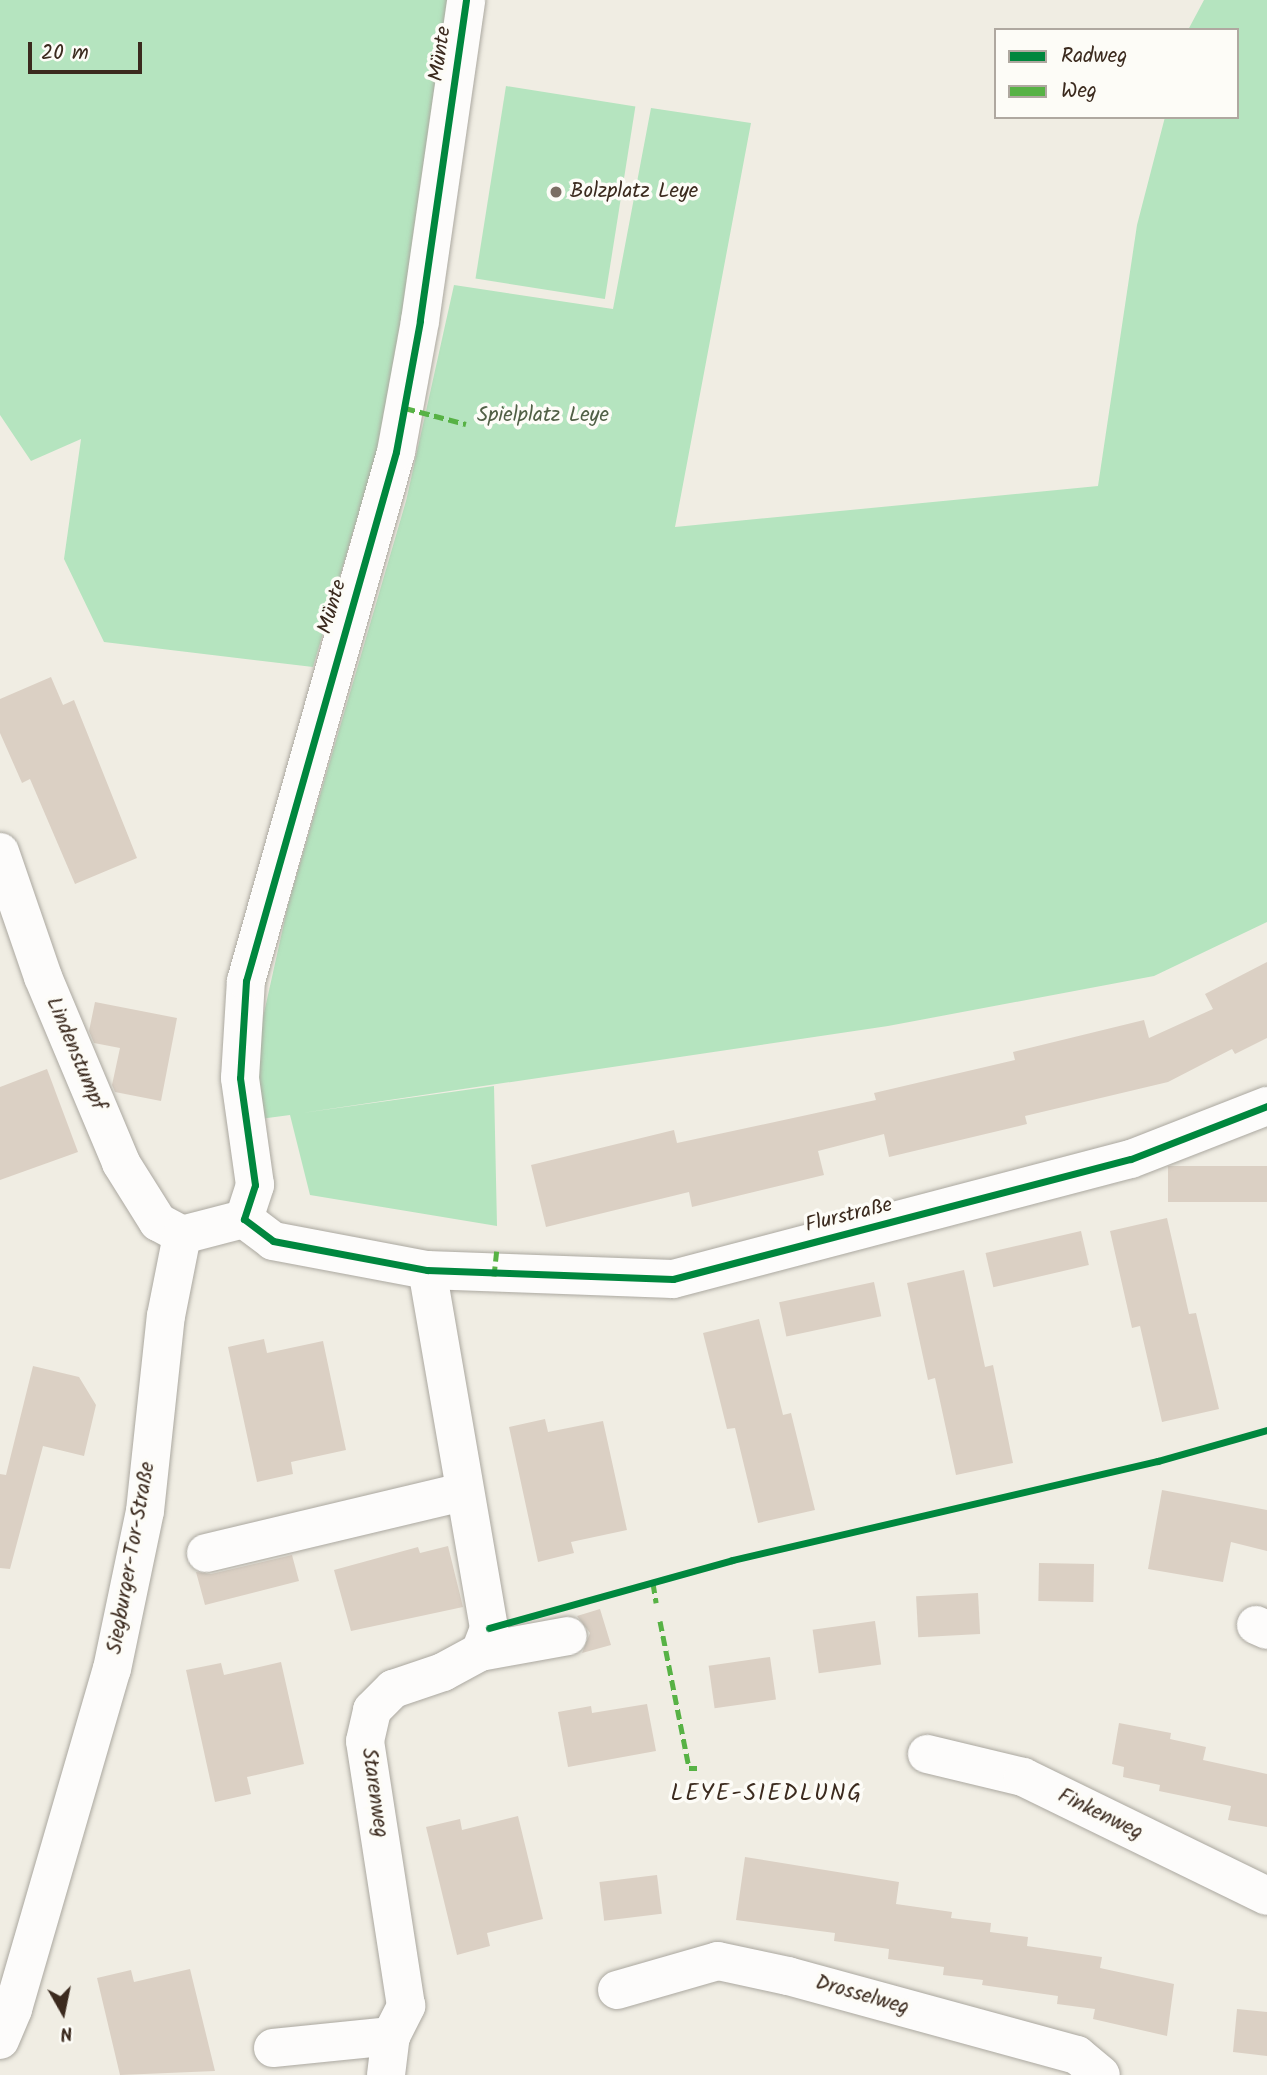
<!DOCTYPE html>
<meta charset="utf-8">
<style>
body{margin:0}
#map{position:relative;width:1267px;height:2075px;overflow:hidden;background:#f0ede3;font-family:Kalam,sans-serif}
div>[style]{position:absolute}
.green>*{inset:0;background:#b5e4bf;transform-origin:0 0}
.building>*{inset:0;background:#dbd0c4;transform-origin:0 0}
.roads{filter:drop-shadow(0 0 2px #aba8a0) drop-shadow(0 0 2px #aba8a0)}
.minor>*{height:38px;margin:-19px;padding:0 19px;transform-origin:19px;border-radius:19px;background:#fdfcfb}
.quiet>*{height:5px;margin-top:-2.5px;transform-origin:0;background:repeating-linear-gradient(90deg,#57b245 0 10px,transparent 0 15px)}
.cycleway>*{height:7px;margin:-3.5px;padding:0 3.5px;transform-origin:3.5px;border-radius:3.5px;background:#00873e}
.dots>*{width:19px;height:19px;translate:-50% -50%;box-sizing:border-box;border:4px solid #fdfcf7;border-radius:50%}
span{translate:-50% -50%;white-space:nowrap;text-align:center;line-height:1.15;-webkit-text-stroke:7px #fdfcf7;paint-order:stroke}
.street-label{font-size:21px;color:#3b2a1e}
.poi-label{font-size:21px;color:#3b2a1e}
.left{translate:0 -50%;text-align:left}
.park-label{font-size:21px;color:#516046}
.neighbourhood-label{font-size:23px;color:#3b2a1e;letter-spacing:2px}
.legend{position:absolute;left:994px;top:28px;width:245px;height:91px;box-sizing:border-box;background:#fdfcf7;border:2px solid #afa8a0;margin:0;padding:9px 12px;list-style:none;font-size:21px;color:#3b2a1e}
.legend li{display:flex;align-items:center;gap:14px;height:35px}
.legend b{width:35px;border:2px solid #afa8a0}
.north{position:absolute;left:28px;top:1977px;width:70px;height:70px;-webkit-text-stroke:5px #fdfcf7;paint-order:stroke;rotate:171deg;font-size:19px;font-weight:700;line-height:28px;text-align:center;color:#3b2a1e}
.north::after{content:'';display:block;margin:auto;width:24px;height:32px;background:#3b2a1e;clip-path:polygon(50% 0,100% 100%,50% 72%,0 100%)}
.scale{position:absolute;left:28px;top:42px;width:114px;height:32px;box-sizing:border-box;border:4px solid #3b2a1e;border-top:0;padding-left:9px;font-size:21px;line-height:24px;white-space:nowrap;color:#3b2a1e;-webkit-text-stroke:5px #fdfcf7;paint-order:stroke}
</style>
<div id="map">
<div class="green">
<i style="clip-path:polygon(0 0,452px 0,386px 421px,313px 667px,104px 642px,64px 559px,81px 439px,31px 461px,0 415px)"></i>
<i style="clip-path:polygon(1204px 0,1267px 0,1267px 922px,1154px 976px,888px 1026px,302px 1113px,494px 1086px,497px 1226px,310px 1195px,290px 1115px,260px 1119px,254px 1058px,288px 905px,406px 501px,454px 285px,613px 309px,651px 108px,751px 123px,675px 527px,1098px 486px,1137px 225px,1165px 117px,1237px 117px,1237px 30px,1188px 30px)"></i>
<i style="left:506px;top:86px;width:131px;height:195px;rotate:9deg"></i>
</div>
<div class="building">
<i style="clip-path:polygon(51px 677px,63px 705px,74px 700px,137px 858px,75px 884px,30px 779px,22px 783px,0 733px,0 699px)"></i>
<i style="clip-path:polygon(1267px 962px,1267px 1038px,1235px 1054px,1232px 1049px,1168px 1082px,1025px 1116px,1027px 1124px,889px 1157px,884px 1134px,818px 1151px,824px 1175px,692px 1207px,689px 1192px,546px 1227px,531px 1165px,674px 1130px,677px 1143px,876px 1100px,874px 1093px,1015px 1060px,1013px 1052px,1144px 1020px,1149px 1038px,1213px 1009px,1205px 994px)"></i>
<i style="clip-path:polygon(95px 1002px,177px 1018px,161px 1101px,115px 1092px,112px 1085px,120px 1048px,94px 1043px,89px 1031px)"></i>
<i style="clip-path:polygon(47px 1069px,78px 1152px,0 1180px,0 1087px)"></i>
<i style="left:1267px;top:1166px;width:36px;height:99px;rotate:90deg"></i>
<i style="clip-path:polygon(1167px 1218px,1189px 1314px,1196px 1313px,1219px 1409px,1162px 1422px,1140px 1326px,1132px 1328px,1110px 1231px)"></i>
<i style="left:1081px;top:1231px;width:35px;height:98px;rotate:77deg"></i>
<i style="clip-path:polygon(964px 1270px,985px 1367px,993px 1365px,1013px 1463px,956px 1475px,935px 1378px,928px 1380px,907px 1283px)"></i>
<i style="left:874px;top:1282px;width:35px;height:97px;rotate:78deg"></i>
<i style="clip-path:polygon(759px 1319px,783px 1415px,791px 1413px,815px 1510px,758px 1523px,735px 1428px,727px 1429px,703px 1333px)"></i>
<i style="clip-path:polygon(264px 1339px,267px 1353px,323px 1341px,346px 1450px,291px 1462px,293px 1474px,257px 1482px,228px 1347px)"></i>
<i style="clip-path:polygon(33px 1366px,79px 1377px,96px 1405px,84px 1456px,43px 1446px,10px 1569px,0 1568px,0 1474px,6px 1475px)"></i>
<i style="clip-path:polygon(545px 1419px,548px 1432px,603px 1421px,627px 1530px,571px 1542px,574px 1553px,538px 1562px,509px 1427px)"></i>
<i style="clip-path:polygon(1162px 1490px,1267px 1510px,1267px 1551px,1231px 1542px,1223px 1582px,1148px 1569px)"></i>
<i style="clip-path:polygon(448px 1546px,463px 1607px,351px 1631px,334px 1570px,418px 1547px,420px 1553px)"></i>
<i style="clip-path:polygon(292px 1555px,299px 1581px,205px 1605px,196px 1572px,211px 1574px)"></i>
<i style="left:1039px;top:1563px;width:55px;height:38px;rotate:1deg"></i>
<i style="left:978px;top:1593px;width:41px;height:62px;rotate:87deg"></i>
<i style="clip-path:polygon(600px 1609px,611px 1645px,582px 1653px,590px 1633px,577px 1616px)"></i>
<i style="left:875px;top:1621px;width:44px;height:63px;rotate:82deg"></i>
<i style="left:770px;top:1657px;width:43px;height:62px;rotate:82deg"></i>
<i style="clip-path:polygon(281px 1662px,304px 1764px,247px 1777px,251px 1794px,215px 1802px,186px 1670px,221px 1663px,224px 1675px)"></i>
<i style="clip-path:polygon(647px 1704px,656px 1751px,568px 1767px,558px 1712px,591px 1706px,592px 1713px)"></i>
<i style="clip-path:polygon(1119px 1723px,1171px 1733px,1170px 1739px,1206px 1747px,1203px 1760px,1267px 1774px,1267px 1827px,1228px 1820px,1231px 1806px,1159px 1791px,1160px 1785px,1123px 1777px,1124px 1767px,1112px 1764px)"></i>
<i style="clip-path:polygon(518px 1816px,543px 1919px,487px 1933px,490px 1946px,457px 1955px,426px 1827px,460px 1819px,462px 1830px)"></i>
<i style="clip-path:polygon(745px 1857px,899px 1882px,896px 1904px,952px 1912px,951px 1918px,991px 1923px,990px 1932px,1028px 1937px,1027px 1946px,1102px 1957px,1100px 1968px,1174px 1984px,1167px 2036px,1093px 2019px,1095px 2009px,1057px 2004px,1058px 1996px,982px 1985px,983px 1980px,943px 1975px,944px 1967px,888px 1959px,889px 1949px,834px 1941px,835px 1933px,736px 1920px)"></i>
<i style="left:657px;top:1875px;width:39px;height:58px;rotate:83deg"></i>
<i style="clip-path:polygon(190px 1969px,215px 2071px,120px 2075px,97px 1978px,131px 1970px,134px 1982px)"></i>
<i style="clip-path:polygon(1237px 2009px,1267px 2012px,1267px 2056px,1233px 2052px)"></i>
</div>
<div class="roads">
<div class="minor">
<i style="left:0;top:852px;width:132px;rotate:71deg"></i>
<i style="left:43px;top:977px;width:202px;rotate:67.2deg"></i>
<i style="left:121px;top:1163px;width:70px;rotate:57.9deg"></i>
<i style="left:158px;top:1222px;width:27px;rotate:28deg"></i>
<i style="left:244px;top:1219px;width:36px;rotate:-72deg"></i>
<i style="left:255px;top:1185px;width:108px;rotate:-98deg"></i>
<i style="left:240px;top:1078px;width:97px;rotate:-86.5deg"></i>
<i style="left:246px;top:981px;width:550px;rotate:-74.17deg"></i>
<i style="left:396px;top:452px;width:133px;rotate:-79.6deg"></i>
<i style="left:420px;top:321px;width:324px;rotate:-81.8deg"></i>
<i style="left:244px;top:1219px;width:36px;rotate:37deg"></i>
<i style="left:273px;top:1241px;width:157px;rotate:10.7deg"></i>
<i style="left:427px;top:1270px;width:246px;rotate:2.1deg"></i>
<i style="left:673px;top:1279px;width:473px;rotate:-14.7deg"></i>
<i style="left:1131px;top:1159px;width:146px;rotate:-21.3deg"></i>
<i style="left:182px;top:1235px;width:64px;rotate:-14.5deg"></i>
<i style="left:206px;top:1553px;width:263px;rotate:-13.4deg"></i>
<i style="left:1256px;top:1625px;width:12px;rotate:24deg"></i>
<i style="left:480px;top:1652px;width:89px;rotate:-10.3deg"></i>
<i style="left:927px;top:1754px;width:99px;rotate:13.5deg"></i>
<i style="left:1023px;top:1777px;width:271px;rotate:26deg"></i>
<i style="left:617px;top:1990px;width:105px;rotate:-16deg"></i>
<i style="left:718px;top:1961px;width:72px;rotate:12.1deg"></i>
<i style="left:788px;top:1976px;width:300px;rotate:15.3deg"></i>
<i style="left:1077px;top:2055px;width:31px;rotate:40deg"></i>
<i style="left:0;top:2040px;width:34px;rotate:-67deg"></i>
<i style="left:13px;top:2009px;width:354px;rotate:-73.8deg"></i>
<i style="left:112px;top:1669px;width:161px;rotate:-78.2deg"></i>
<i style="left:145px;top:1511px;width:196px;rotate:-83.9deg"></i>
<i style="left:166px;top:1316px;width:83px;rotate:-78.8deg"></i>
<i style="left:273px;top:2048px;width:119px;rotate:-5.8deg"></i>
<i style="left:386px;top:2075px;width:39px;rotate:-83deg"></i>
<i style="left:391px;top:2036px;width:34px;rotate:-63deg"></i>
<i style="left:406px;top:2006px;width:268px;rotate:-98.8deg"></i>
<i style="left:365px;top:1741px;width:32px;rotate:-77deg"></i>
<i style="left:372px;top:1710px;width:30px;rotate:-45deg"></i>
<i style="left:393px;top:1689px;width:53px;rotate:-18.8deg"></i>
<i style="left:443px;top:1672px;width:42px;rotate:-28.4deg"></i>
<i style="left:480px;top:1652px;width:26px;rotate:-69deg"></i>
<i style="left:489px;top:1628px;width:363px;rotate:-99.8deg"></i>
</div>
</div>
<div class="quiet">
<i style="left:405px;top:408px;width:63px;rotate:14.7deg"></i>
<i style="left:494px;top:1276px;width:28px;rotate:-84deg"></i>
<i style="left:653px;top:1583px;width:20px;rotate:81deg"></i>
<i style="left:660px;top:1621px;width:150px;rotate:78.8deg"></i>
<i style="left:689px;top:1768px;width:8px"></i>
</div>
<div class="cycleway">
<i style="left:466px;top:0;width:324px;rotate:98.2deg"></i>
<i style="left:420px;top:321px;width:133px;rotate:100.4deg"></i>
<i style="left:396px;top:452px;width:550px;rotate:105.83deg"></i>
<i style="left:246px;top:981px;width:97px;rotate:93.5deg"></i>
<i style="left:240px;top:1078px;width:108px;rotate:82deg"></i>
<i style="left:255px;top:1185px;width:36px;rotate:108deg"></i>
<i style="left:244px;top:1219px;width:36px;rotate:37deg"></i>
<i style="left:273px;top:1241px;width:157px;rotate:10.7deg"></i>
<i style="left:427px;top:1270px;width:246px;rotate:2.1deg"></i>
<i style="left:673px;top:1279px;width:473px;rotate:-14.7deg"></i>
<i style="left:1131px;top:1159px;width:146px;rotate:-21.3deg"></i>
<i style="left:489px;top:1628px;width:252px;rotate:-15.6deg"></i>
<i style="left:732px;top:1560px;width:437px;rotate:-13.1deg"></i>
<i style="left:1158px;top:1461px;width:113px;rotate:-15.9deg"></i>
</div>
<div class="dots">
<i style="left:556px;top:192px;background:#7a6e63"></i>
</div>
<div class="street-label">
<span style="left:441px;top:54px;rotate:-82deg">Münte</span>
<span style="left:333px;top:607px;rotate:-74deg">Münte</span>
<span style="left:75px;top:1054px;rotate:67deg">Lindenstumpf</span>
<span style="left:849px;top:1216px;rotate:-14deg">Flurstraße</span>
<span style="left:132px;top:1558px;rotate:-80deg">Siegburger-Tor-Straße</span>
<span style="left:374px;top:1793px;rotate:82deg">Starenweg</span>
<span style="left:1100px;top:1815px;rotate:26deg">Finkenweg</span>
<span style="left:862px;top:1996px;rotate:16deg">Drosselweg</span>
</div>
<div class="poi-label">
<span class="left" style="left:570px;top:192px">Bolzplatz Leye</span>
</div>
<div class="park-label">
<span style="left:543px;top:416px">Spielplatz Leye</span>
</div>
<div class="neighbourhood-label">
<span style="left:767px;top:1794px">LEYE-SIEDLUNG</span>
</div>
<ul class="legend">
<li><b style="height:9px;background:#00873e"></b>Radweg</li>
<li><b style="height:9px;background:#57b245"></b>Weg</li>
</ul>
<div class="north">N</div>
<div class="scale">20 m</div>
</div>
